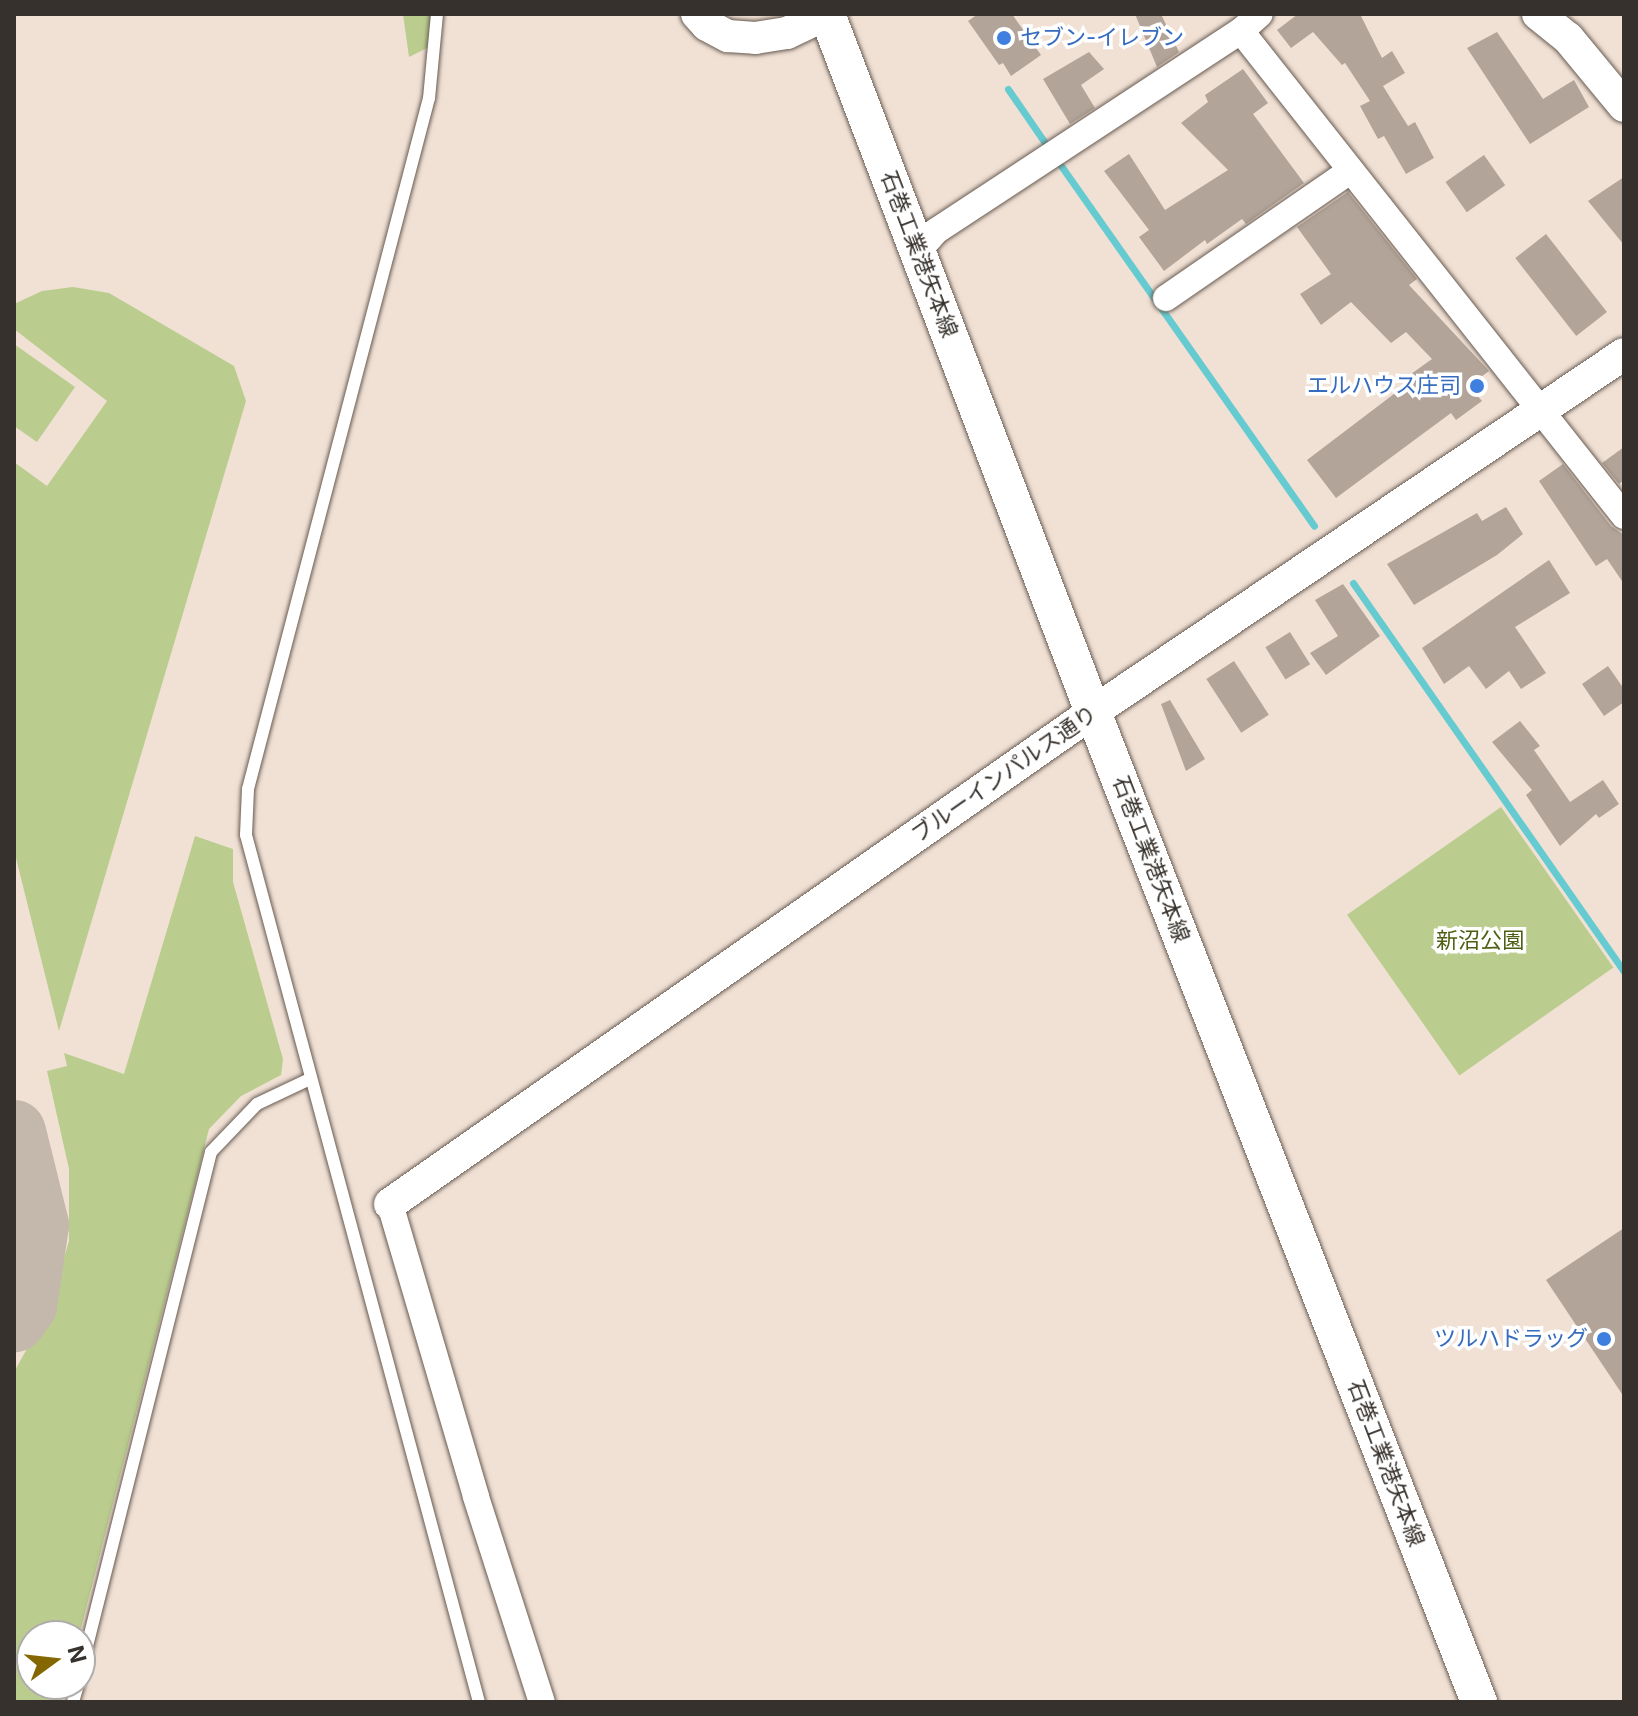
<!DOCTYPE html>
<meta charset="utf-8">
<style>
body{margin:0}
#map{position:relative;width:1638px;height:1716px;overflow:hidden;background:#f1e1d5;font-family:Inter,"Noto Sans JP",sans-serif}
div>[style]{position:absolute}
.green>*{inset:0;background:#bacd8e;transform-origin:0 0}
.stream>*{height:7px;margin:-3.5px;padding:0 3.5px;transform-origin:3.5px;border-radius:3.5px;background:#66cbd1}
.taxiway>*{height:64px;margin:-32px;padding:0 32px;transform-origin:32px;border-radius:32px;background:#c4b7ac}
.building>*{inset:0;background:#b2a498;transform-origin:0 0}
.roads{filter:drop-shadow(0 0 2px #685b51) drop-shadow(0 0 2px #685b51)}
.service>*{height:12px;margin:-6px;padding:0 6px;transform-origin:6px;border-radius:6px;background:#fff}
.minor>*{height:26px;margin:-13px;padding:0 13px;transform-origin:13px;border-radius:13px;background:#fff}
.tertiary>*{height:32px;margin:-16px;padding:0 16px;transform-origin:16px;border-radius:16px;background:#fff}
.secondary>*{height:36px;margin:-18px;padding:0 18px;transform-origin:18px;border-radius:18px;background:#fff}
.dots>*{width:22px;height:22px;translate:-50% -50%;box-sizing:border-box;border:4px solid #fff;border-radius:50%}
span{translate:-50% -50%;white-space:nowrap;text-align:center;line-height:1.15;-webkit-text-stroke:7px #fff;paint-order:stroke}
.shop-label{font-size:22px;color:#366cbe}
.left{translate:0 -50%;text-align:left}
.right{translate:-100% -50%;text-align:right}
.street-label{font-size:22px;color:#36312c}
.park-label{font-size:22px;color:#4e5f15}
.frame{position:absolute;inset:0;border:16px solid #36312c;pointer-events:none}
.north{position:absolute;left:16px;top:1620px;width:80px;height:80px;box-sizing:border-box;background:#fff;border:2px solid #afadab;border-radius:50%;rotate:75deg;font-size:22px;font-weight:700;line-height:32px;text-align:center;color:#36312c}
.north::after{content:'';display:block;margin:auto;width:28px;height:36px;background:#846700;clip-path:polygon(50% 0,100% 100%,50% 72%,0 100%)}
</style>
<div id="map">
<div class="green">
<i style="clip-path:polygon(403px 14px,433px 14px,431px 46px,409px 57px)"></i>
<i style="clip-path:polygon(73px 287px,109px 293px,234px 366px,246px 401px,59px 1031px,14px 850px,14px 462px,47px 486px,107px 401px,14px 329px,14px 304px,42px 291px)"></i>
<i style="clip-path:polygon(14px 344px,75px 387px,37px 442px,14px 426px)"></i>
<i style="left:1501px;top:807px;width:196px;height:188px;rotate:55deg"></i>
<i style="clip-path:polygon(195px 836px,233px 849px,233px 882px,283px 1059px,281px 1075px,241px 1096px,209px 1129px,79px 1636px,32px 1636px,32px 1684px,67px 1684px,62px 1702px,14px 1702px,14px 1372px,49px 1309px,69px 1241px,69px 1169px,47px 1071px,67px 1066px,64px 1053px,124px 1074px)"></i>
</div>
<div class="stream">
<i style="left:1008px;top:89px;width:74px;rotate:55.5deg"></i>
<i style="left:1057px;top:160px;width:447px;rotate:54.9deg"></i>
<i style="left:1353px;top:583px;width:473px;rotate:55.1deg"></i>
</div>
<div class="taxiway">
<i style="left:14px;top:1132px;width:96px;rotate:76.1deg"></i>
<i style="left:37px;top:1225px;width:81px;rotate:98.5deg"></i>
<i style="left:25px;top:1305px;width:19px;rotate:126deg"></i>
</div>
<div class="building">
<i style="clip-path:polygon(978px 14px,1012px 14px,1041px 55px,1011px 76px,1003px 63px,999px 65px,968px 21px)"></i>
<i style="clip-path:polygon(1135px 14px,1161px 14px,1179px 52px,1157px 67px)"></i>
<i style="clip-path:polygon(1298px 14px,1360px 14px,1382px 58px,1392px 51px,1405px 73px,1383px 86px,1408px 126px,1415px 122px,1434px 158px,1406px 174px,1384px 136px,1378px 139px,1360px 106px,1370px 101px,1345px 63px,1342px 65px,1313px 32px,1291px 48px,1277px 30px)"></i>
<i style="clip-path:polygon(1497px 32px,1543px 99px,1574px 80px,1589px 107px,1530px 144px,1467px 48px)"></i>
<i style="clip-path:polygon(1089px 52px,1104px 69px,1081px 85px,1095px 108px,1070px 124px,1043px 79px)"></i>
<i style="clip-path:polygon(1243px 69px,1268px 103px,1253px 114px,1304px 183px,1246px 224px,1242px 219px,1207px 244px,1205px 240px,1164px 271px,1139px 237px,1149px 230px,1104px 171px,1129px 154px,1165px 210px,1228px 170px,1181px 123px,1208px 102px,1205px 95px)"></i>
<i style="left:1484px;top:155px;width:37px;height:47px;rotate:55deg"></i>
<i style="clip-path:polygon(1624px 177px,1624px 245px,1588px 201px)"></i>
<i style="clip-path:polygon(1348px 192px,1417px 279px,1409px 285px,1489px 371px,1469px 386px,1482px 401px,1456px 420px,1451px 413px,1336px 498px,1307px 460px,1415px 378px,1411px 374px,1432px 359px,1406px 332px,1391px 343px,1351px 302px,1321px 325px,1300px 294px,1331px 274px,1297px 227px)"></i>
<i style="left:1546px;top:234px;width:99px;height:39px;rotate:52deg"></i>
<i style="clip-path:polygon(1624px 447px,1624px 480px,1619px 484px,1602px 463px)"></i>
<i style="clip-path:polygon(1563px 464px,1611px 526px,1624px 535px,1624px 584px,1607px 559px,1596px 566px,1539px 481px)"></i>
<i style="clip-path:polygon(1506px 507px,1523px 534px,1497px 555px,1414px 605px,1387px 564px,1477px 513px,1482px 521px)"></i>
<i style="clip-path:polygon(1549px 560px,1570px 593px,1515px 627px,1546px 673px,1521px 689px,1509px 671px,1486px 689px,1469px 666px,1444px 684px,1422px 648px)"></i>
<i style="clip-path:polygon(1343px 584px,1380px 636px,1326px 675px,1310px 653px,1338px 636px,1315px 600px)"></i>
<i style="left:1290px;top:632px;width:38px;height:29px;rotate:58deg"></i>
<i style="left:1234px;top:661px;width:64px;height:33px;rotate:57deg"></i>
<i style="clip-path:polygon(1608px 666px,1624px 689px,1624px 702px,1604px 716px,1582px 684px)"></i>
<i style="clip-path:polygon(1170px 700px,1205px 759px,1186px 771px,1161px 704px)"></i>
<i style="clip-path:polygon(1520px 721px,1540px 746px,1534px 750px,1570px 802px,1603px 780px,1619px 804px,1599px 818px,1596px 814px,1560px 846px,1526px 795px,1532px 790px,1492px 742px)"></i>
<i style="clip-path:polygon(1624px 1228px,1624px 1397px,1546px 1280px)"></i>
</div>
<div class="roads">
<div class="service">
<i style="left:437px;top:14px;width:84px;rotate:95.4deg"></i>
<i style="left:429px;top:98px;width:714px;rotate:104.68deg"></i>
<i style="left:248px;top:789px;width:46px;rotate:92.5deg"></i>
<i style="left:246px;top:835px;width:898px;rotate:74.96deg"></i>
<i style="left:80px;top:1674px;width:538px;rotate:-75.91deg"></i>
<i style="left:211px;top:1152px;width:66px;rotate:-46.2deg"></i>
<i style="left:257px;top:1104px;width:59px;rotate:-25.3deg"></i>
<i style="left:73px;top:1702px;width:19px;rotate:-74deg"></i>
</div>
<div class="minor">
<i style="left:1241px;top:31px;width:618px;rotate:51.7deg"></i>
<i style="left:919px;top:250px;width:25px;rotate:-48deg"></i>
<i style="left:936px;top:231px;width:365px;rotate:-33.3deg"></i>
<i style="left:1241px;top:31px;width:25px;rotate:-42deg"></i>
<i style="left:1166px;top:298px;width:224px;rotate:-34.6deg"></i>
<i style="left:390px;top:1204px;width:305px;rotate:73.6deg"></i>
<i style="left:476px;top:1497px;width:215px;rotate:72.2deg"></i>
</div>
<div class="tertiary">
<i style="left:697px;top:14px;width:15px;rotate:48deg"></i>
<i style="left:707px;top:25px;width:24px;rotate:28deg"></i>
<i style="left:728px;top:36px;width:27px;rotate:4deg"></i>
<i style="left:755px;top:38px;width:32px;rotate:-9deg"></i>
<i style="left:787px;top:33px;width:44px;rotate:-25.4deg"></i>
<i style="left:1538px;top:14px;width:38px;rotate:39deg"></i>
<i style="left:1568px;top:38px;width:88px;rotate:50.5deg"></i>
<i style="left:390px;top:1204px;width:858px;rotate:-34.99deg"></i>
<i style="left:1093px;top:712px;width:640px;rotate:-33.99deg"></i>
</div>
<div class="secondary">
<i style="left:827px;top:14px;width:747px;rotate:69.14deg"></i>
<i style="left:1093px;top:712px;width:1063px;rotate:68.7deg"></i>
</div>
</div>
<div class="dots">
<i style="left:1004px;top:38px;background:#3f7fe0"></i>
<i style="left:1477px;top:386px;background:#3f7fe0"></i>
<i style="left:1604px;top:1339px;background:#3f7fe0"></i>
</div>
<div class="shop-label">
<span class="left" style="left:1020px;top:38px">セブン-イレブン</span>
<span class="right" style="left:1461px;top:386px">エルハウス庄司</span>
<span class="right" style="left:1588px;top:1339px">ツルハドラッグ</span>
</div>
<div class="street-label">
<span style="left:919px;top:254px;rotate:69deg">石巻工業港矢本線</span>
<span style="left:1004px;top:774px;rotate:-35deg">ブルーインパルス通り</span>
<span style="left:1151px;top:859px;rotate:69deg">石巻工業港矢本線</span>
<span style="left:1386px;top:1463px;rotate:69deg">石巻工業港矢本線</span>
</div>
<div class="park-label">
<span style="left:1480px;top:941px">新沼公園</span>
</div>
<div class="frame"></div>
<div class="north">N</div>
</div>
